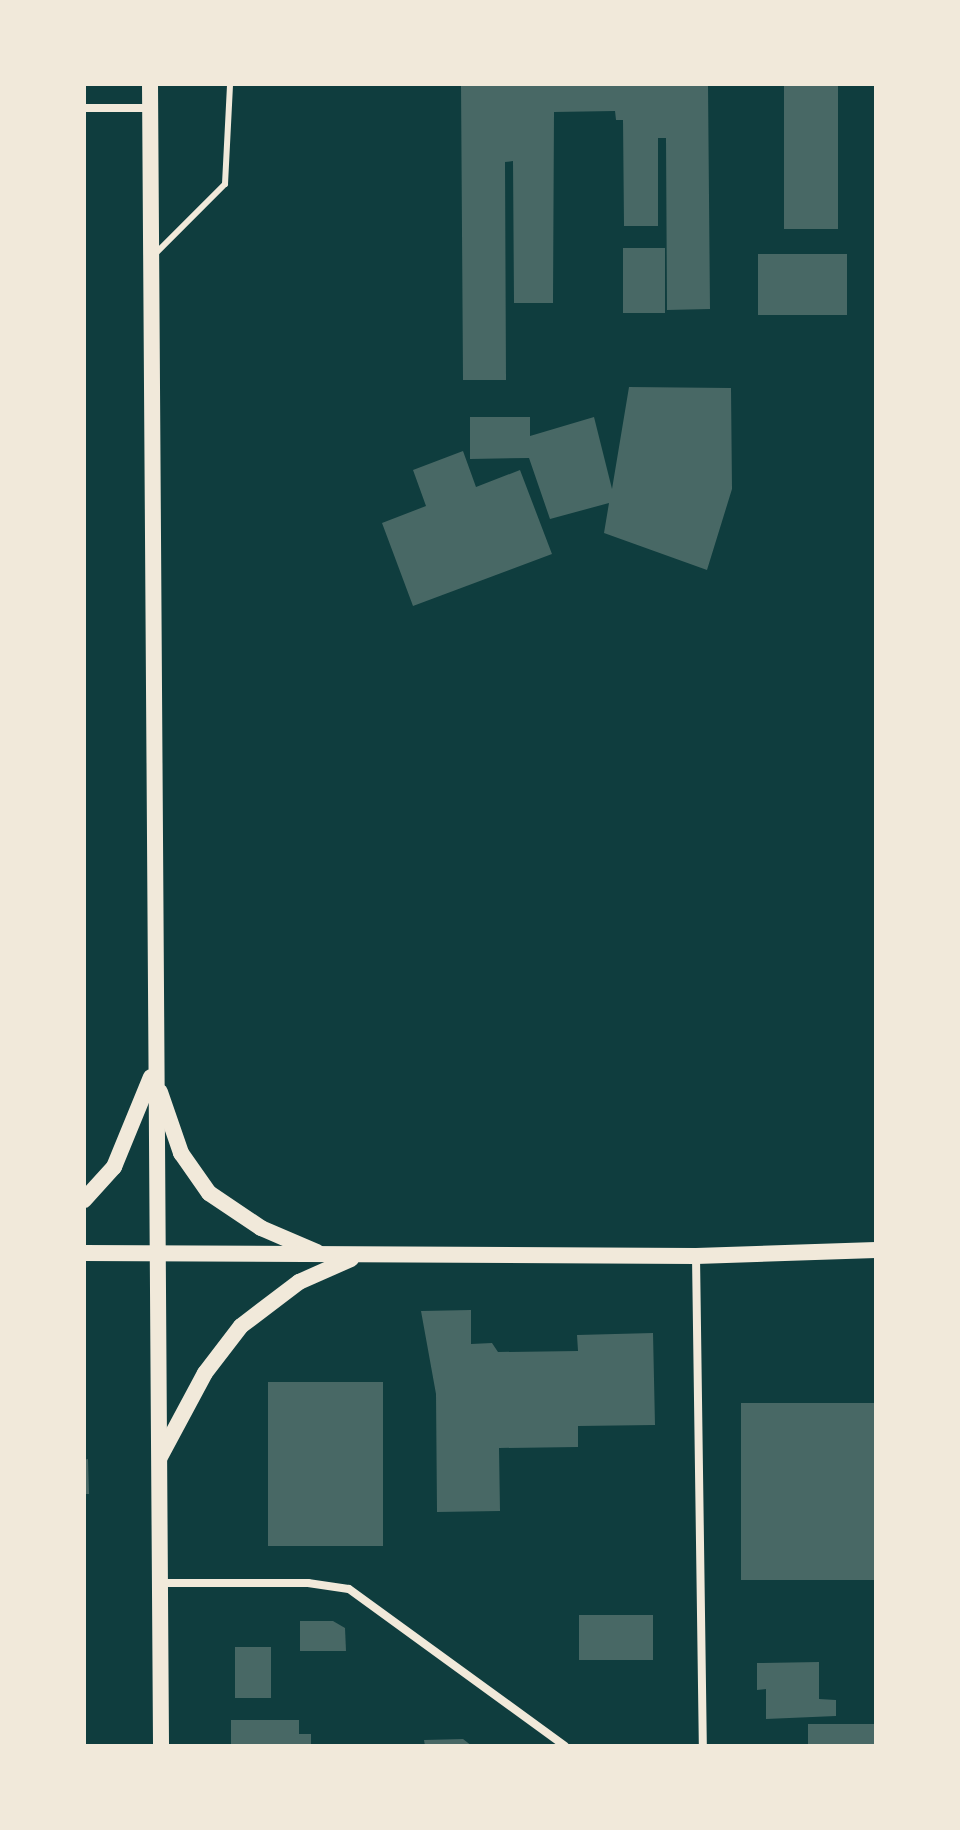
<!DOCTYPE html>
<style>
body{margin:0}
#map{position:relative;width:960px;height:1830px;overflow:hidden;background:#0f3d3e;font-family:Raleway,sans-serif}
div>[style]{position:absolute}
.building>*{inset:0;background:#486865;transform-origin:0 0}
.service>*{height:6px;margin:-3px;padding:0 3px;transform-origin:3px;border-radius:3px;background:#f1e9da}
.minor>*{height:8px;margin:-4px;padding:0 4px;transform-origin:4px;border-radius:4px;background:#f1e9da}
.secondary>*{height:16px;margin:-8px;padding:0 8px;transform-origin:8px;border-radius:8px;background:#f1e9da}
span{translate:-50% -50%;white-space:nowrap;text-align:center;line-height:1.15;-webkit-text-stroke:6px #f1e9da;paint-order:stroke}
.frame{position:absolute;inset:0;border:86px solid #f1e9da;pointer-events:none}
</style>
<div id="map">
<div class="building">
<i style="clip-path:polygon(461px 84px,708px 84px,710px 309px,667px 310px,666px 138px,658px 138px,658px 226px,624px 226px,623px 120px,616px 120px,615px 111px,554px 112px,553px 303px,514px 303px,513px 161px,505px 162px,506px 380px,463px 380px)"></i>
<i style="left:784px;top:84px;width:54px;height:145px"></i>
<i style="left:665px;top:248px;width:65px;height:42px;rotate:90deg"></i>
<i style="left:847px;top:254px;width:61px;height:89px;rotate:90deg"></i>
<i style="clip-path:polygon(629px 387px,731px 388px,732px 489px,707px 570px,604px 533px,609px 503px,550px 519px,529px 458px,470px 459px,470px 417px,530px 417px,530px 436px,594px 417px,612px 489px)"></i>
<i style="clip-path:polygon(463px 451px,476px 487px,520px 470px,552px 554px,413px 606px,382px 523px,426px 506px,413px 470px)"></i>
<i style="clip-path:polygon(471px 1310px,471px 1344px,492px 1343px,498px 1352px,578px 1351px,577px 1335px,653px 1333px,655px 1425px,578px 1426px,578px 1447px,499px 1448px,500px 1511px,437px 1512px,436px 1394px,421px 1311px)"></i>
<i style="left:268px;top:1382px;width:115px;height:164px"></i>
<i style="left:741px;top:1403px;width:135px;height:177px"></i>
<i style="clip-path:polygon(88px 1459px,89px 1494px,84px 1494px,84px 1460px)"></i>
<i style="left:579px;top:1615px;width:74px;height:45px"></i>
<i style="clip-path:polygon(300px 1621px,333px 1621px,345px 1628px,346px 1651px,300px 1651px)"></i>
<i style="left:235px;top:1647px;width:36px;height:51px"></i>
<i style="clip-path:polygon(819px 1662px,819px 1699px,836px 1700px,836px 1716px,766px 1719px,766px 1689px,757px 1690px,757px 1663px)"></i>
<i style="clip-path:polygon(231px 1720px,299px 1720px,299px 1734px,311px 1734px,311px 1746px,231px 1746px)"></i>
<i style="left:876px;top:1724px;width:22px;height:68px;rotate:90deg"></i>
<i style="clip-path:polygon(463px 1739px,472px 1746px,425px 1746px,424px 1740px)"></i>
</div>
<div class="service">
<i style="left:155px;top:254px;width:99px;rotate:-45deg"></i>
<i style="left:225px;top:184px;width:100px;rotate:-87.1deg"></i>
</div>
<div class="minor">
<i style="left:84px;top:108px;width:66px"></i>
<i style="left:696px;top:1256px;width:490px;rotate:89.2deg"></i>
<i style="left:159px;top:1583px;width:149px"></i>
<i style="left:308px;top:1583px;width:41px;rotate:8.3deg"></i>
<i style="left:349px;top:1589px;width:267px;rotate:36deg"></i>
</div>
<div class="secondary">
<i style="left:150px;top:84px;width:1662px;rotate:89.62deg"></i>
<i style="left:160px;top:1092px;width:65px;rotate:71deg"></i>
<i style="left:181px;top:1153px;width:49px;rotate:55deg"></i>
<i style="left:209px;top:1193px;width:63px;rotate:33.9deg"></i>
<i style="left:261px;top:1228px;width:61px;rotate:23.2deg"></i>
<i style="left:84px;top:1200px;width:45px;rotate:-47.7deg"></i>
<i style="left:114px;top:1167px;width:97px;rotate:-67.7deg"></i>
<i style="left:84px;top:1253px;width:612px;rotate:0.28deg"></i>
<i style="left:696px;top:1256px;width:180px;rotate:-1.9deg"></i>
<i style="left:160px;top:1457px;width:95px;rotate:-61.8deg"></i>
<i style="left:205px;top:1373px;width:59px;rotate:-52.5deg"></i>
<i style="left:241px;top:1326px;width:73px;rotate:-37.2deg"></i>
<i style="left:299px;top:1282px;width:57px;rotate:-23.9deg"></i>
</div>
<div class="frame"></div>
</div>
